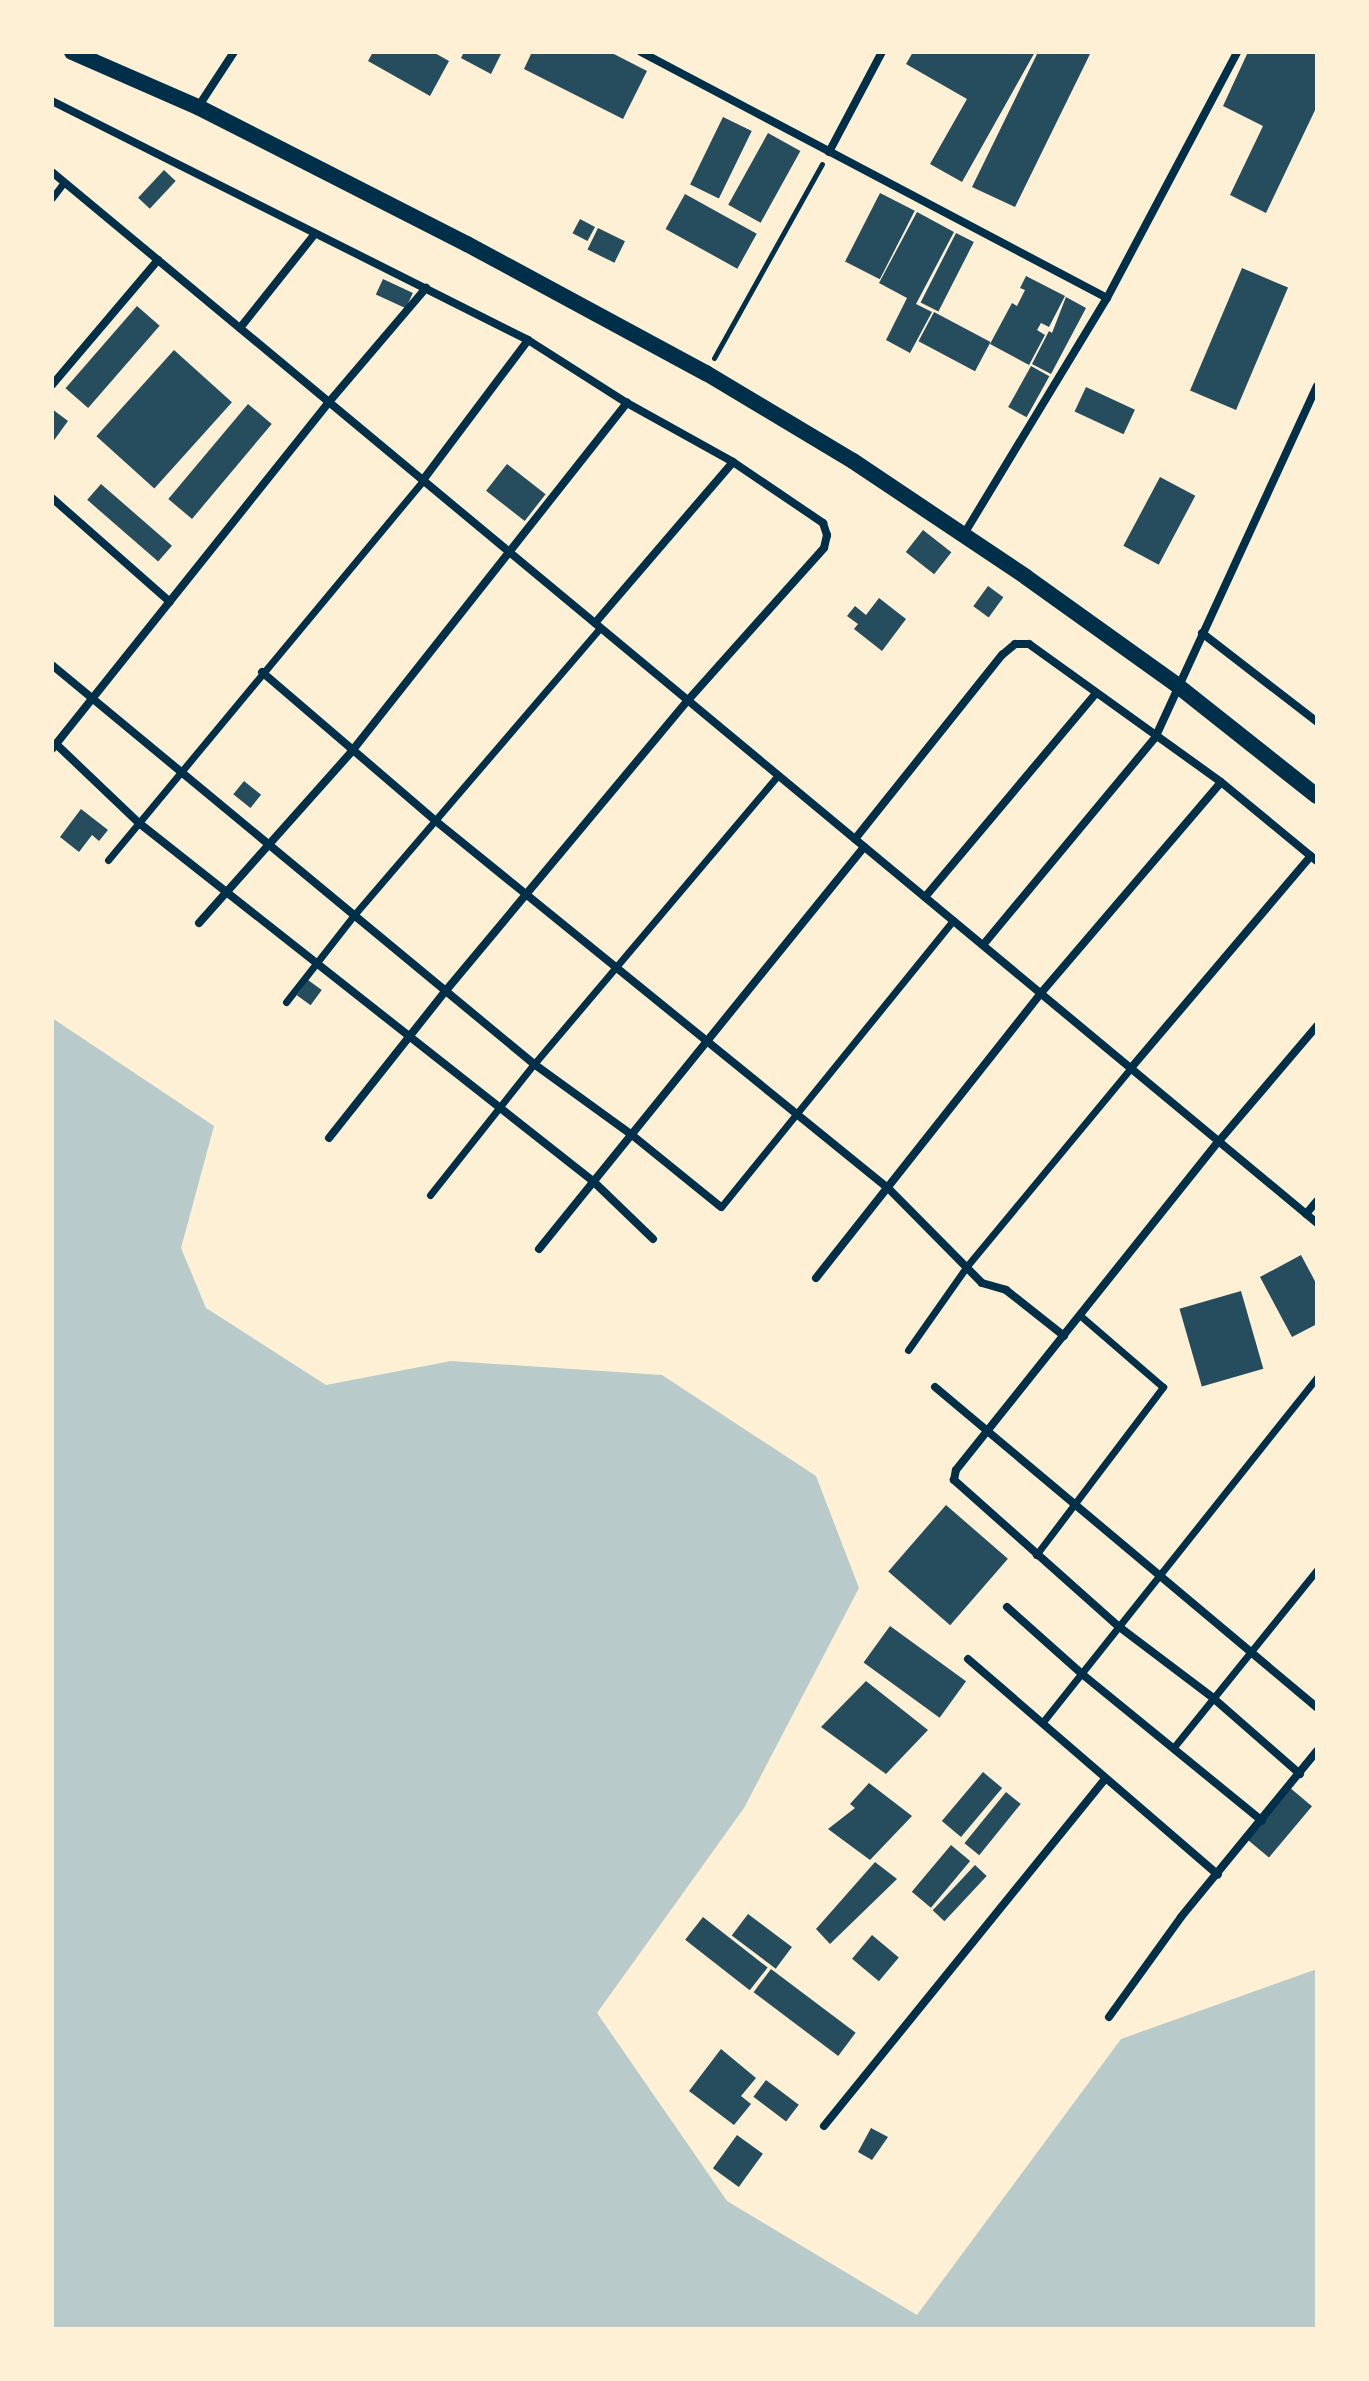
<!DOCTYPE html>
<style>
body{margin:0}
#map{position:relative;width:1369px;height:2381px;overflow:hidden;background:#fdf0d5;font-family:"Noto Sans",sans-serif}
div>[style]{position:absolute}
.green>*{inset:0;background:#b9caca}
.building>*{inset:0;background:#264d5e;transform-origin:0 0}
.path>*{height:5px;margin:-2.5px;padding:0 2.5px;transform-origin:2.5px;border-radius:2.5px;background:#003049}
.pedestrian>*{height:7px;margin:-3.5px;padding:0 3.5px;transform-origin:3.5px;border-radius:3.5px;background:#003049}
.minor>*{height:8px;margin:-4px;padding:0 4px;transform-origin:4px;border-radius:4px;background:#003049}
.secondary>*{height:16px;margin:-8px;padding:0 8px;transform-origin:8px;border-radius:8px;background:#003049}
span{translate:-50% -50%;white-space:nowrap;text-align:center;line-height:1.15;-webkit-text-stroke:7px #fdf0d5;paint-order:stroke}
.frame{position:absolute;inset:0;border:54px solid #fdf0d5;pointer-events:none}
</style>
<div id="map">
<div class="green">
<i style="clip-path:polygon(52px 1018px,214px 1126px,181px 1248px,206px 1308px,326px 1385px,451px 1361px,662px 1375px,816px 1476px,859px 1588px,744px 1808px,597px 2013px,727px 2201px,917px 2315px,1121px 2039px,1317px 1969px,1317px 2329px,52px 2329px)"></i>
</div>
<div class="building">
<i style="clip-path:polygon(373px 52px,433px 52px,449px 61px,430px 96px,368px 61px)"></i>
<i style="clip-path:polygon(464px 52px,502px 52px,491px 74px,461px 58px)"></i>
<i style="clip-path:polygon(532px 52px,610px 52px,647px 71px,623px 119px,524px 69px)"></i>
<i style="clip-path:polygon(913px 52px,1035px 52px,962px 182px,930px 164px,967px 99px,906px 64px)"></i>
<i style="clip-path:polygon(1038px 52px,1091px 52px,1015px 207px,972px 187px)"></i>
<i style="clip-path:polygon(1248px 52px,1317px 52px,1317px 106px,1266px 213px,1230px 195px,1263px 126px,1223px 106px)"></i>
<i style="left:723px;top:117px;width:32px;height:75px;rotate:26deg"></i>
<i style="left:768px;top:133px;width:37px;height:82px;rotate:29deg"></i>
<i style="left:164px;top:170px;width:16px;height:38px;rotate:43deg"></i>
<i style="left:880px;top:193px;width:39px;height:77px;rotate:27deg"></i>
<i style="left:685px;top:194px;width:82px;height:40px;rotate:29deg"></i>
<i style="clip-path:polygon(917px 212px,954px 232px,916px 304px,932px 312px,910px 353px,886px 340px,907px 298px,879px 283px)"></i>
<i style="left:580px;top:219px;width:17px;height:16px;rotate:28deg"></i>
<i style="left:598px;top:228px;width:30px;height:24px;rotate:26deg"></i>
<i style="left:956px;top:233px;width:20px;height:78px;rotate:27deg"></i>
<i style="left:1242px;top:268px;width:50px;height:133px;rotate:23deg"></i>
<i style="clip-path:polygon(1026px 276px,1065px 296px,1049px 327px,1041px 323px,1037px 330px,1045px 335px,1029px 365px,990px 344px,1012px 303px,1017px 306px,1025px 290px,1020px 288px)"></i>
<i style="left:383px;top:279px;width:33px;height:17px;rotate:25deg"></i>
<i style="clip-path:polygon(1066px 297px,1086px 308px,1051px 374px,1032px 364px,1049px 331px,1052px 333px)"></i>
<i style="left:137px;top:306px;width:30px;height:109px;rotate:41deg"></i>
<i style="left:934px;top:312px;width:64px;height:33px;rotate:28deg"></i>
<i style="left:174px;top:350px;width:78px;height:116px;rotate:42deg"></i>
<i style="left:1031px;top:366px;width:21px;height:47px;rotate:29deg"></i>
<i style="left:1086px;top:387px;width:54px;height:27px;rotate:25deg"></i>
<i style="left:248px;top:404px;width:31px;height:124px;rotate:40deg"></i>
<i style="clip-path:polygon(52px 409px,68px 421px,52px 443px)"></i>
<i style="left:507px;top:464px;width:49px;height:34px;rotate:38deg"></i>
<i style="left:1160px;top:477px;width:40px;height:78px;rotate:28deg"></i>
<i style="left:101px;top:484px;width:94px;height:21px;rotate:41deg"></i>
<i style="left:923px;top:530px;width:36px;height:28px;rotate:38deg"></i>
<i style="left:988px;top:586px;width:19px;height:25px;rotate:36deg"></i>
<i style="clip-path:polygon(879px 598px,906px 619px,882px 651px,854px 629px,858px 624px,847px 616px,855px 606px,866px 615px)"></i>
<i style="left:244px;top:781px;width:22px;height:17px;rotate:39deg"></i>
<i style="clip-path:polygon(81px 809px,108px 830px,99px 841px,92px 835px,79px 852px,60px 837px)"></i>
<i style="left:308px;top:980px;width:17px;height:19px;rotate:36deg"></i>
<i style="clip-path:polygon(1301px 1255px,1317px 1285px,1317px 1324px,1292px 1337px,1260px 1277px)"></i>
<i style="left:1241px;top:1291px;width:81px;height:64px;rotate:74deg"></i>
<i style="left:946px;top:1505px;width:82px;height:88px;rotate:41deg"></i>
<i style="left:890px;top:1626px;width:94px;height:45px;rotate:36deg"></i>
<i style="clip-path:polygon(866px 1681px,928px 1730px,886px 1774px,821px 1727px)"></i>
<i style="left:983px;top:1772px;width:25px;height:64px;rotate:40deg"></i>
<i style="clip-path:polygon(869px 1783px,912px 1816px,870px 1860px,828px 1829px,855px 1808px,850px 1804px)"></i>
<i style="left:1289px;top:1787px;width:30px;height:67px;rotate:40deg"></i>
<i style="left:1006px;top:1792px;width:19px;height:66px;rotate:39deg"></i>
<i style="left:951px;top:1845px;width:25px;height:61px;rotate:40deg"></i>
<i style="clip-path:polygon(875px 1862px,897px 1879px,830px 1944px,816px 1929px)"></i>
<i style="left:975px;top:1865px;width:16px;height:62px;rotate:43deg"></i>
<i style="left:748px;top:1914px;width:55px;height:27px;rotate:37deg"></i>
<i style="left:703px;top:1917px;width:82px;height:29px;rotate:38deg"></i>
<i style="left:872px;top:1935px;width:35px;height:31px;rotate:40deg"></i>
<i style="left:771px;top:1969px;width:106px;height:29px;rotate:37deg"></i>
<i style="clip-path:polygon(721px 2049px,756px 2078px,741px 2096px,751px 2104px,734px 2125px,689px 2091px)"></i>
<i style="left:766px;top:2080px;width:41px;height:21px;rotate:37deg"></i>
<i style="clip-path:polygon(871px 2128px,888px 2137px,872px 2160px,858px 2152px)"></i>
<i style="left:737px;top:2135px;width:32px;height:41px;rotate:36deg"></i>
</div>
<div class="path">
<i style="left:714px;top:358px;width:222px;rotate:-60.9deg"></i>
</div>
<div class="pedestrian">
<i style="left:52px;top:198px;width:20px;rotate:-53deg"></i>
<i style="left:108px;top:860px;width:494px;rotate:-50.3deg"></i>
<i style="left:286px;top:1002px;width:110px;rotate:-52deg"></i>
<i style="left:354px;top:915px;width:378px;rotate:-49.4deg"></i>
<i style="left:430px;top:1195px;width:167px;rotate:-51.6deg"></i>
<i style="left:534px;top:1064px;width:378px;rotate:-49.8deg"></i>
<i style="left:721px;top:1207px;width:369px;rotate:-51deg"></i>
<i style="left:908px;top:1350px;width:103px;rotate:-54.9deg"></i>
<i style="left:967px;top:1266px;width:257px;rotate:-50.4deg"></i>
<i style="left:1036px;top:1555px;width:211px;rotate:-52.9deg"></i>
<i style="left:1163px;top:1387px;width:107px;rotate:-139.2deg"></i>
<i style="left:1042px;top:1723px;width:442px;rotate:-51.5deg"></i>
<i style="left:1174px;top:1747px;width:228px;rotate:-51.1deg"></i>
</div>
<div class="minor">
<i style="left:641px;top:52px;width:527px;rotate:27.83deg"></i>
<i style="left:52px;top:101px;width:533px;rotate:26.66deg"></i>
<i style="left:528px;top:340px;width:117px;rotate:32.5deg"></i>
<i style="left:627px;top:403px;width:121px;rotate:29.1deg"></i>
<i style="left:733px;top:462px;width:109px;rotate:34.1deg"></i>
<i style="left:823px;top:523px;width:13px;rotate:72deg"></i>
<i style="left:827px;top:535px;width:13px;rotate:103deg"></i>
<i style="left:824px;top:548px;width:204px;rotate:131.8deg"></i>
<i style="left:688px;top:700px;width:376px;rotate:129.8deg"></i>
<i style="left:447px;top:989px;width:190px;rotate:128.4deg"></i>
<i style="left:198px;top:107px;width:66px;rotate:-56.8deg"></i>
<i style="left:829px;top:152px;width:113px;rotate:-62.1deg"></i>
<i style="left:52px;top:172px;width:1645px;rotate:39.72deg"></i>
<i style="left:240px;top:328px;width:119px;rotate:-51.5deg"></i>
<i style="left:52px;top:385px;width:164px;rotate:-49.7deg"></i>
<i style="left:423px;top:480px;width:175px;rotate:-53.1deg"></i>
<i style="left:52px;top:498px;width:157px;rotate:41.4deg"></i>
<i style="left:964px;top:534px;width:276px;rotate:-58.8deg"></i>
<i style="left:1107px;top:298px;width:278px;rotate:-62.1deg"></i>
<i style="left:595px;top:623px;width:212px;rotate:-49.4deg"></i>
<i style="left:1202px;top:633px;width:145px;rotate:37.7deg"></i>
<i style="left:52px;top:665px;width:626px;rotate:39.62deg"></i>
<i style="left:534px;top:1064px;width:121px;rotate:35.9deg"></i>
<i style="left:632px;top:1135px;width:114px;rotate:39deg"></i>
<i style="left:262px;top:672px;width:230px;rotate:40.6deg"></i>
<i style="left:437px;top:822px;width:582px;rotate:39.07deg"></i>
<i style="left:889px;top:1189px;width:132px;rotate:45.3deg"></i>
<i style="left:982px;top:1283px;width:25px;rotate:16deg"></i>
<i style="left:1006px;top:1290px;width:74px;rotate:38.4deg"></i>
<i style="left:56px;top:744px;width:115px;rotate:43.6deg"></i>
<i style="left:139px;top:823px;width:580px;rotate:38.27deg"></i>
<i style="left:594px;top:1182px;width:82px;rotate:44deg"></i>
<i style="left:52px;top:749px;width:444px;rotate:-51.4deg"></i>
<i style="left:329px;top:402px;width:150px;rotate:-49.6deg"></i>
<i style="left:855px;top:839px;width:236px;rotate:-51.4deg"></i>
<i style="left:1002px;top:655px;width:17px;rotate:-40deg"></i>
<i style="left:1015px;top:644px;width:14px"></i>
<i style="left:1029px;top:644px;width:236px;rotate:35.7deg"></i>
<i style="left:1221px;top:782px;width:124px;rotate:39.5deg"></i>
<i style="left:925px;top:897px;width:266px;rotate:-50deg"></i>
<i style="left:199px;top:923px;width:230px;rotate:-48.3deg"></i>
<i style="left:352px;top:751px;width:444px;rotate:-51.7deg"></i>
<i style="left:983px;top:945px;width:269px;rotate:-50.3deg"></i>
<i style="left:1155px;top:738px;width:387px;rotate:-65.3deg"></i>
<i style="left:1131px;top:1068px;width:278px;rotate:-49.7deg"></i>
<i style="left:1306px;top:1214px;width:17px;rotate:-50deg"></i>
<i style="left:539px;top:1249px;width:517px;rotate:-51.05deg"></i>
<i style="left:816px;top:1278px;width:363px;rotate:-51.7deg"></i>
<i style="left:1041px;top:993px;width:277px;rotate:-49.5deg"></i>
<i style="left:935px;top:1387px;width:498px;rotate:40deg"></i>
<i style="left:1007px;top:1607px;width:101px;rotate:41.8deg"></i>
<i style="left:1082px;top:1674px;width:232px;rotate:39.2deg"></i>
<i style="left:968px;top:1659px;width:330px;rotate:40.8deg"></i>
<i style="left:1300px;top:1774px;width:117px;rotate:-138.8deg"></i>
<i style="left:1212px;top:1697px;width:118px;rotate:-142.9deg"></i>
<i style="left:1118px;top:1626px;width:220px;rotate:-138.3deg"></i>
<i style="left:954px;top:1480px;width:10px;rotate:-79deg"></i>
<i style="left:956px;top:1470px;width:421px;rotate:-51.4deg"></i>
<i style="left:1219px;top:1141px;width:151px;rotate:-49.6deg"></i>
<i style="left:1109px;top:2017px;width:123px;rotate:-54.2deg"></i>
<i style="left:1181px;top:1917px;width:215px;rotate:-50.7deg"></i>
<i style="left:824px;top:2126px;width:445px;rotate:-51deg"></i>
</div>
<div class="secondary">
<i style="left:72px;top:52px;width:137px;rotate:23.6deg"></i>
<i style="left:198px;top:107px;width:302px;rotate:27deg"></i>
<i style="left:467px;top:244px;width:272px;rotate:28.4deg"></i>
<i style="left:706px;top:373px;width:171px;rotate:30.9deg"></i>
<i style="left:853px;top:461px;width:208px;rotate:33.8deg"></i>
<i style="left:1026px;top:577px;width:187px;rotate:35.6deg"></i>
<i style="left:1178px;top:686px;width:177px;rotate:38.4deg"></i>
</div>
<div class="frame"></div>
</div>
